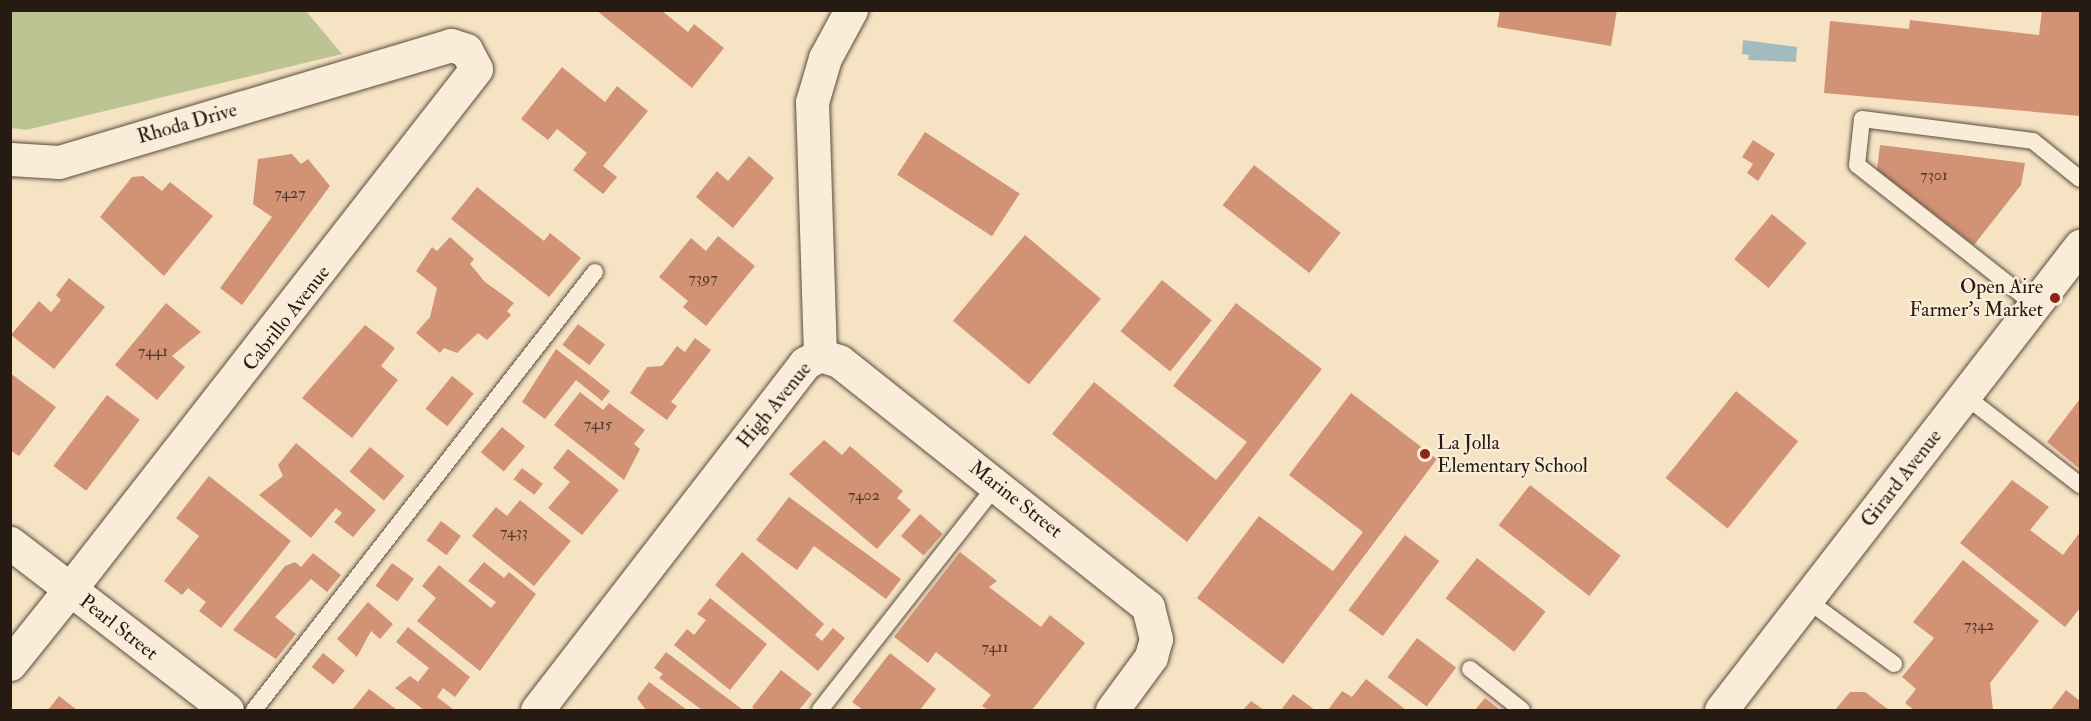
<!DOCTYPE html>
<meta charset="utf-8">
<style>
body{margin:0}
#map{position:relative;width:2091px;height:721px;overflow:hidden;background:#f6e3c4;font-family:"IM FELL Double Pica",serif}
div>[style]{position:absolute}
.green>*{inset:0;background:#bcc494}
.water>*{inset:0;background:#a2bbbf}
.building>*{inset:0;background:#d29276;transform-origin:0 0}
.roads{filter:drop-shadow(0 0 2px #5a4d3e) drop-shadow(0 0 2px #5a4d3e)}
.service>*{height:16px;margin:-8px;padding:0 8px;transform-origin:8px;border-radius:8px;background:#f9edd9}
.minor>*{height:33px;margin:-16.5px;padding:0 16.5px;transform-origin:16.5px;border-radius:16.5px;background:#f9edd9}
.tertiary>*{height:33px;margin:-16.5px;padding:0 16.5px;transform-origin:16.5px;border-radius:16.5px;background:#f9edd9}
.dots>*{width:16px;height:16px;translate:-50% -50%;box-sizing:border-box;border:3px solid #f9edd9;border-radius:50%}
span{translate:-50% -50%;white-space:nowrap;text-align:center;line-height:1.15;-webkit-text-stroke:4.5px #f9edd9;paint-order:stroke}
.number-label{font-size:16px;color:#51392b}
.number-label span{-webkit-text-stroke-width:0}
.street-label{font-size:20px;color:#261b12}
.poi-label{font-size:20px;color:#261b12}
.right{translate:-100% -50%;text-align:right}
.left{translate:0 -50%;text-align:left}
.frame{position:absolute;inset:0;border:12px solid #261b12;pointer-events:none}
</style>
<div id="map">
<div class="green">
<i style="clip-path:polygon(11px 10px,306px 11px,342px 54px,26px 130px,11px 128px)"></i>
</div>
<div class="water">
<i style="clip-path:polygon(1743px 40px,1797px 47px,1796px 62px,1748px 60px,1749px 55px,1742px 54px)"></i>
</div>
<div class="building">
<i style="clip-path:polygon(596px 10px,661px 10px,688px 32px,694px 24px,724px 48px,692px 88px)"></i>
<i style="clip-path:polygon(1500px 10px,1617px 10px,1611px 46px,1497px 27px)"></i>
<i style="clip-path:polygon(2042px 10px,2080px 10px,2080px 116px,1824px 93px,1830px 21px,1909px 29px,1910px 20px,2039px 35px)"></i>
<i style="clip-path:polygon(562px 67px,605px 102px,617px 86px,648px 111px,603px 166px,617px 177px,603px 194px,573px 170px,587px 153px,557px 129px,548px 140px,521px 119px)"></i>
<i style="left:925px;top:132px;width:113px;height:51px;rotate:33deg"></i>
<i style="clip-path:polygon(1753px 140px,1775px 154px,1758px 181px,1747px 173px,1753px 164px,1742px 157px)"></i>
<i style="clip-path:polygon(1880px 145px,2025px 163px,2021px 185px,1974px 245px,1877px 170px)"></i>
<i style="clip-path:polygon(292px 154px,301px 164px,308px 159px,330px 186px,242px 305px,220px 288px,272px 217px,253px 204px,258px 159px)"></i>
<i style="clip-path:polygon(749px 156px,774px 178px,733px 228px,696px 197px,717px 171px,728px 181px)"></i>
<i style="left:1254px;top:165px;width:110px;height:51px;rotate:38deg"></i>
<i style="clip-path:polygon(143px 176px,162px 191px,170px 182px,213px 216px,164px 276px,100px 217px,132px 177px)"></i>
<i style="clip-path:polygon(477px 187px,544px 241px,550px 233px,581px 258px,549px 297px,451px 219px)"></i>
<i style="left:1772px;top:214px;width:45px;height:59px;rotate:40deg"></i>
<i style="left:1025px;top:235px;width:99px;height:112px;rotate:40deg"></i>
<i style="clip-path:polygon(718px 236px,755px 266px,706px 326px,683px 307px,688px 301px,659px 277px,691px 238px,706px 251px)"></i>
<i style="clip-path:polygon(450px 237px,474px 259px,470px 264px,485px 282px,514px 303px,507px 311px,511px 315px,487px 340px,478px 333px,457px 353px,444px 348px,440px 353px,416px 333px,430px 317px,437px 288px,416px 271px,432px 247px,437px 251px)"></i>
<i style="clip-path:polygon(69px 278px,105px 307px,54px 369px,11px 335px,39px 301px,51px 312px,61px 300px,56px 295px)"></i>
<i style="left:1162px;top:280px;width:64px;height:66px;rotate:39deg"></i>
<i style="clip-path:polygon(166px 303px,201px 332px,172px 356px,185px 367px,157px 400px,115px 365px)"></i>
<i style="clip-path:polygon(1236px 303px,1322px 369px,1187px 542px,1052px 434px,1094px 382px,1216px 480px,1247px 442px,1173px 386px)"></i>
<i style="left:578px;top:324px;width:34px;height:26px;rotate:37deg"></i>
<i style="clip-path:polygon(365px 325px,395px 348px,381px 366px,398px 380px,352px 438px,302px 398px)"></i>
<i style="clip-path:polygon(695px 338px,711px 350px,671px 402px,677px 406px,667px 420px,630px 393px,647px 367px,662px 366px,677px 346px,685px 352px)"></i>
<i style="clip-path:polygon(556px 349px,610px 391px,602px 401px,576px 380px,545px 419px,522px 402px)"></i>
<i style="clip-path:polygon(10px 373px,56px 407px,19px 456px,10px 450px)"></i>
<i style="left:452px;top:376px;width:28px;height:42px;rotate:39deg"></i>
<i style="left:1736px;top:391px;width:80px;height:112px;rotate:39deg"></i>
<i style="clip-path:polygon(580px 392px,603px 410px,609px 403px,645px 430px,634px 444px,640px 449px,624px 480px,554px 425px)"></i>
<i style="clip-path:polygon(1351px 393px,1437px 459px,1283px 664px,1197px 598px,1259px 516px,1333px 571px,1363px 532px,1289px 475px)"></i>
<i style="left:107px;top:395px;width:41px;height:89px;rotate:37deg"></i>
<i style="clip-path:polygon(2080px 399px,2080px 469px,2047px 442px)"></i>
<i style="left:502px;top:427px;width:30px;height:33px;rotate:40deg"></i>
<i style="clip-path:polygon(824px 440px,842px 455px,850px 446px,903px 491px,897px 498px,911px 510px,877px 549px,789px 474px)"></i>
<i style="clip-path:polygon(296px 443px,376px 510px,353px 537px,334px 522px,342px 513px,336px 508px,311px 538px,259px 495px,283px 476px,278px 465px)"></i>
<i style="left:370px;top:447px;width:45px;height:32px;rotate:40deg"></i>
<i style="clip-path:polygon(568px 449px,619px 490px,582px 535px,548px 508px,570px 482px,553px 468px)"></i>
<i style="left:522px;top:468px;width:26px;height:14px;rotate:37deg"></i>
<i style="clip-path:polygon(209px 476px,291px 541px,221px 628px,199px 611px,206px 602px,188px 588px,182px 595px,164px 581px,199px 536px,176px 518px)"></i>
<i style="clip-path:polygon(2012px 480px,2049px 507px,2030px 530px,2063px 555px,2080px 532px,2080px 608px,2065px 627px,1960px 543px)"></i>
<i style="left:1530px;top:485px;width:115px;height:51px;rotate:38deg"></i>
<i style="clip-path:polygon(789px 497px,901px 579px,886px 599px,814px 546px,797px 570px,756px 540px)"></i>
<i style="clip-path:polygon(520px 500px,571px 541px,534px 586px,472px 536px,496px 507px,507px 516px)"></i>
<i style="left:920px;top:514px;width:30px;height:29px;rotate:41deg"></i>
<i style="left:441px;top:521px;width:25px;height:24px;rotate:37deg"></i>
<i style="left:1405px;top:535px;width:43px;height:94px;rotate:37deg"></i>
<i style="clip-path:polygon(742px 552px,824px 624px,815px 635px,822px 641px,833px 628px,845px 638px,818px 671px,715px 585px)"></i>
<i style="clip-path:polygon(960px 552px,997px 581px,989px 587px,1041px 627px,1050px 615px,1085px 643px,1032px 710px,988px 710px,982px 706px,991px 695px,936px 652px,928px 663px,894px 637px)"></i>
<i style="clip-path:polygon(313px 553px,341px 575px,327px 592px,311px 579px,275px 617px,296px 634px,276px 659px,233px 630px,285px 566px,295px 562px,301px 567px)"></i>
<i style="left:1477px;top:558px;width:87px;height:51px;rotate:38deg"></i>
<i style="clip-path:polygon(1963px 560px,2039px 621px,1990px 683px,1993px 710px,1914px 710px,1905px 703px,1916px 689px,1902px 677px,1934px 638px,1913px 622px)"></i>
<i style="clip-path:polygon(484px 562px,504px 578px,509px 572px,536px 594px,480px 671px,417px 621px,436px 598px,422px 586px,439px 565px,491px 608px,496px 602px,468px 581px)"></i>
<i style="left:392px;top:563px;width:27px;height:28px;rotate:36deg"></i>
<i style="clip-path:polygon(710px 598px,767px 644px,730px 690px,674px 645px,687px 629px,694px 635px,706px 620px,697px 614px)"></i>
<i style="clip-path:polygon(368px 602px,393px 624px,380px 639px,371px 631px,357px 657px,337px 639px)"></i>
<i style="clip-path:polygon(408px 627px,470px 677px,455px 697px,443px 688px,437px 697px,454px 710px,424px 710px,395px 688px,410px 676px,418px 682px,429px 668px,396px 642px)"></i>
<i style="left:1417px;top:638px;width:49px;height:49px;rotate:37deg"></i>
<i style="clip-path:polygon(666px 652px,743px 710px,702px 710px,659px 678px,663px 674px,654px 668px)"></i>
<i style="left:323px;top:653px;width:28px;height:18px;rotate:39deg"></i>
<i style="clip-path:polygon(890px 653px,936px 689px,920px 710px,863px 710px,852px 702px)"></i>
<i style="clip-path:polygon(781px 670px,812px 694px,799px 710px,756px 710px,752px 707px)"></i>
<i style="clip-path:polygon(1366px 679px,1406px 710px,1328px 710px,1342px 691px,1352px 697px)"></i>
<i style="clip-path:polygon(649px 682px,687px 710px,646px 710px,637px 698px)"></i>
<i style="clip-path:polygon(369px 689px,397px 710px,352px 710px)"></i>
<i style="clip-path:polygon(2066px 690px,2080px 701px,2080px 710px,2051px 710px)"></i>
<i style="clip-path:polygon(1850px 692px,1865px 692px,1889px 710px,1835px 710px)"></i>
<i style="clip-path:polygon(1293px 694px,1315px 710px,1281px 710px)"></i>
<i style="clip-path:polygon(59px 696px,77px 710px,48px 710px)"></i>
<i style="clip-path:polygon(1485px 698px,1500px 710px,1475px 710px)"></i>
<i style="clip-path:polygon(1251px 701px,1264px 710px,1243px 710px)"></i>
</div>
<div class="roads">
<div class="service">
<i style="left:2035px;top:305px;width:226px;rotate:-141.8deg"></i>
<i style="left:1857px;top:165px;width:46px;rotate:-83.8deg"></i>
<i style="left:1862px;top:119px;width:172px;rotate:7.3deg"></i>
<i style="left:2033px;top:141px;width:60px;rotate:39deg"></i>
<i style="left:1964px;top:395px;width:147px;rotate:37.8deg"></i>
<i style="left:1807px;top:600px;width:108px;rotate:36.3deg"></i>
<i style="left:1470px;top:669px;width:66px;rotate:38.3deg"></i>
<i style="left:254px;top:710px;width:555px;rotate:-52.1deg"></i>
<i style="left:820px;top:710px;width:287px;rotate:-51.9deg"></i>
</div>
<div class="minor">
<i style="left:10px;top:159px;width:49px;rotate:3.5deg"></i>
<i style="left:59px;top:162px;width:409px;rotate:-16.6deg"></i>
<i style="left:451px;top:45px;width:16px;rotate:18deg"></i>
<i style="left:466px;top:50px;width:21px;rotate:62deg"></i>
<i style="left:476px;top:69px;width:660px;rotate:127.98deg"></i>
<i style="left:70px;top:589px;width:76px;rotate:-142.5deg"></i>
<i style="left:820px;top:355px;width:253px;rotate:-91.8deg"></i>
<i style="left:812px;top:102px;width:46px;rotate:-73.5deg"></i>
<i style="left:825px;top:58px;width:55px;rotate:-61.6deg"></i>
<i style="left:537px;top:710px;width:438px;rotate:-52.3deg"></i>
<i style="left:805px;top:363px;width:17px;rotate:-28deg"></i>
<i style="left:820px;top:355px;width:20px;rotate:18deg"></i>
<i style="left:839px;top:361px;width:395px;rotate:38.5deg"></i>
<i style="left:1148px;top:607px;width:33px;rotate:76deg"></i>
<i style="left:1156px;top:639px;width:19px;rotate:106deg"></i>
<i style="left:1151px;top:657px;width:66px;rotate:126.3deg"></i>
</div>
<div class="tertiary">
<i style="left:10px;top:664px;width:96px;rotate:-51.3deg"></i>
<i style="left:70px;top:589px;width:198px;rotate:37.6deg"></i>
<i style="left:1721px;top:710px;width:587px;rotate:-52.27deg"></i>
</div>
</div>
<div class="dots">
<i style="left:2055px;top:298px;background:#8f2418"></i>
<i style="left:1425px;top:454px;background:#8f2418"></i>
</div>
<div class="number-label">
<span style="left:1934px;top:175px">7301</span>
<span style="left:290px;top:193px">7427</span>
<span style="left:703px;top:278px">7397</span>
<span style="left:153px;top:351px">7441</span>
<span style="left:598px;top:424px">7415</span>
<span style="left:864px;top:495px">7402</span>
<span style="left:514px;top:532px">7433</span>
<span style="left:1979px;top:625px">7342</span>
<span style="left:995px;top:647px">7411</span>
</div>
<div class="street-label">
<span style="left:187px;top:123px;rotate:-16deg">Rhoda Drive</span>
<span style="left:286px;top:318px;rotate:-52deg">Cabrillo Avenue</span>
<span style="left:774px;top:405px;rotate:-51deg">High Avenue</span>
<span style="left:1901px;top:478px;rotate:-52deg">Girard Avenue</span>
<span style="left:1016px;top:499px;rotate:38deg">Marine Street</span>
<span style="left:119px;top:627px;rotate:38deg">Pearl Street</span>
</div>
<div class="poi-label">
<span class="right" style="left:2043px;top:298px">Open Aire<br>Farmer’s Market</span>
<span class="left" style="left:1437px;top:454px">La Jolla<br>Elementary School</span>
</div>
<div class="frame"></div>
</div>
